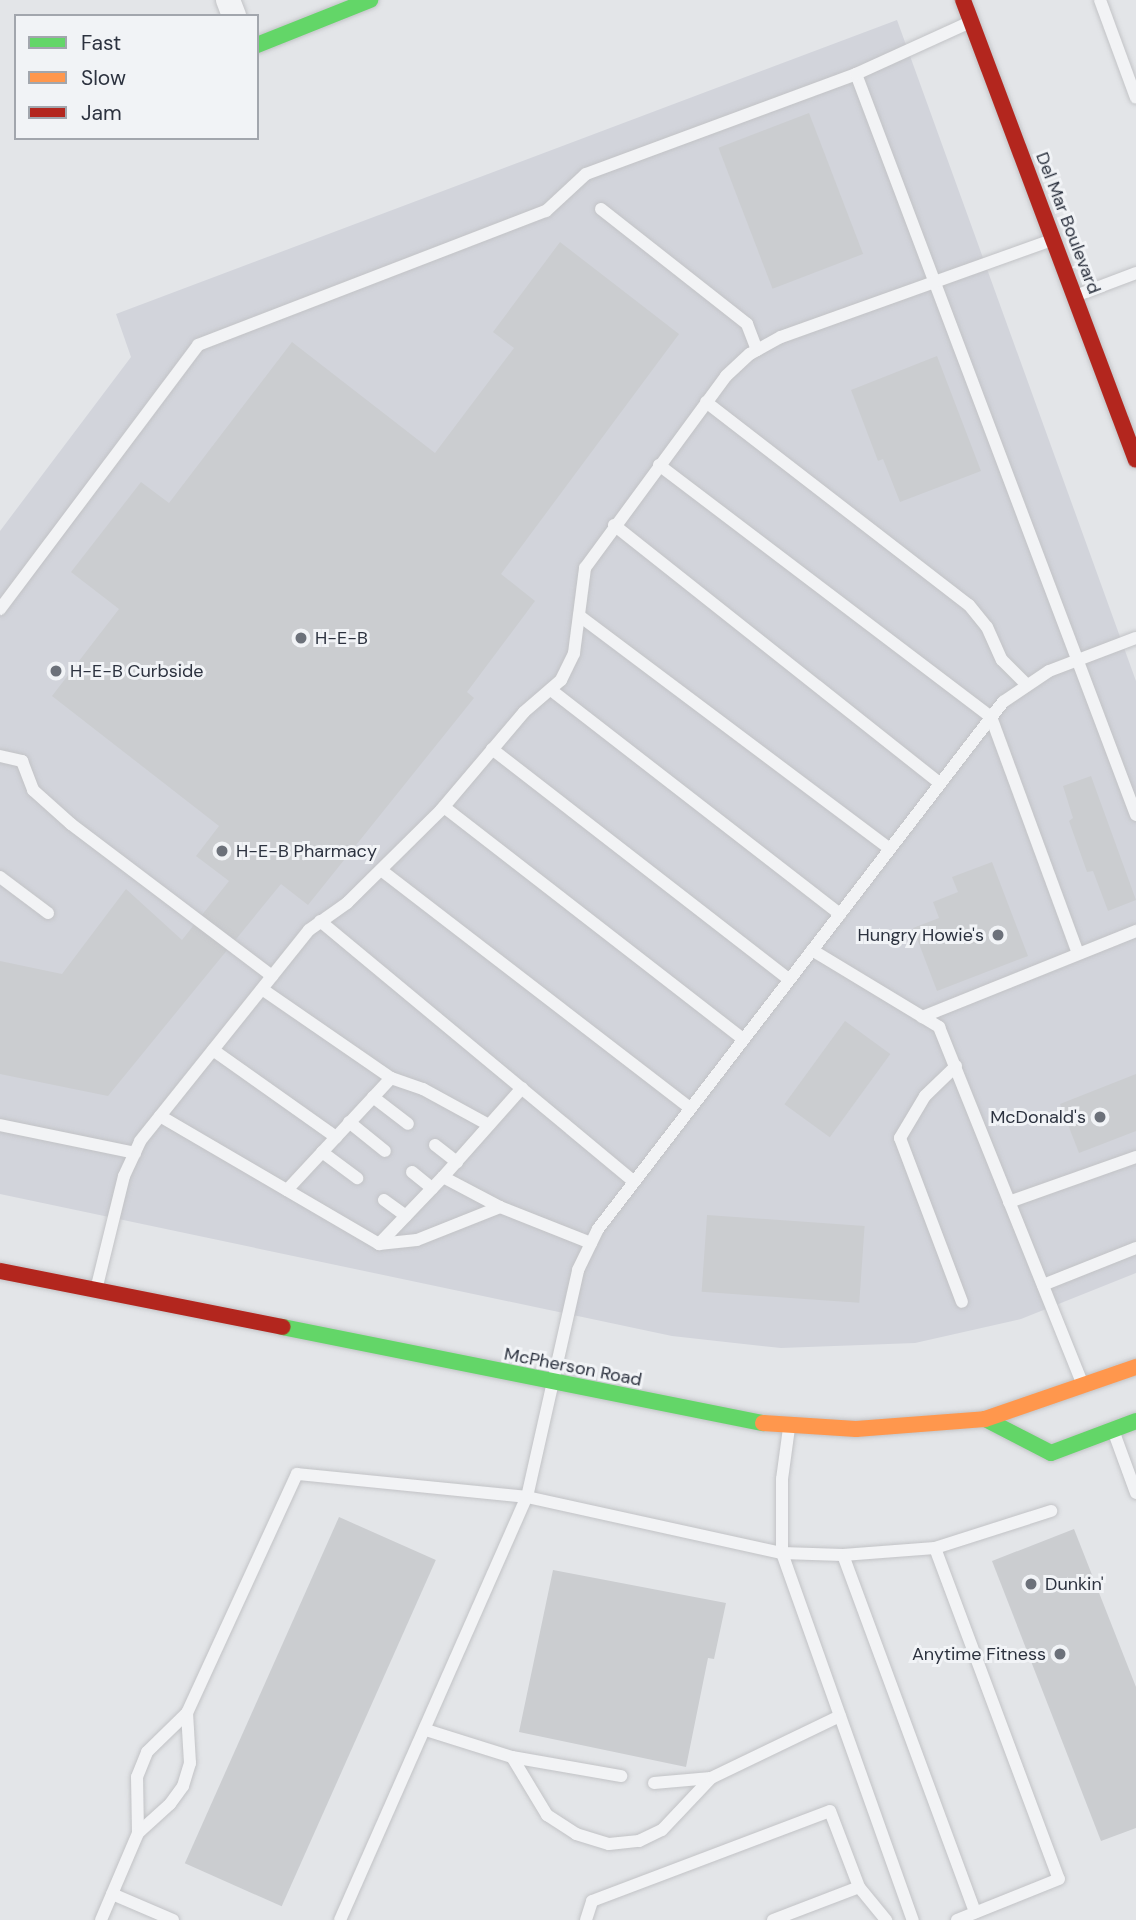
<!DOCTYPE html>
<style>
body{margin:0}
#map{position:relative;width:1136px;height:1920px;overflow:hidden;background:#e3e5e8;font-family:"DM Sans",sans-serif}
div>[style]{position:absolute}
.built>*{inset:0;background:#d2d4db}
.building>*{inset:0;background:#cbcdd0;transform-origin:0 0}
.roads{filter:drop-shadow(0 0 2px #c2c3c6) drop-shadow(0 0 2px #c2c3c6)}
.lane>*{height:12px;margin:-6px;padding:0 6px;transform-origin:6px;border-radius:6px;background:#f2f3f5}
.street>*{height:24px;margin:-12px;padding:0 12px;transform-origin:12px;border-radius:12px;background:#f2f3f5}
.fast>*{height:16px;margin:-8px;padding:0 8px;transform-origin:8px;border-radius:8px;background:#63d668}
.slow>*{height:16px;margin:-8px;padding:0 8px;transform-origin:8px;border-radius:8px;background:#ff974d}
.jam>*{height:16px;margin:-8px;padding:0 8px;transform-origin:8px;border-radius:8px;background:#b3261e}
.dots>*{width:19px;height:19px;translate:-50% -50%;box-sizing:border-box;border:4px solid #f1f3f6;border-radius:50%}
span{translate:-50% -50%;white-space:nowrap;text-align:center;line-height:1.15;-webkit-text-stroke:6px #f1f3f6;paint-order:stroke}
.street-label{font-size:18px;color:#2c323f}
.poi-label{font-size:18px;color:#2c323f}
.left{translate:0 -50%;text-align:left}
.right{translate:-100% -50%;text-align:right}
.legend{position:absolute;left:14px;top:14px;width:245px;height:126px;box-sizing:border-box;background:#f1f3f6;border:2px solid #a2a6ad;margin:0;padding:9px 12px;list-style:none;font-size:21px;color:#2c323f}
.legend li{display:flex;align-items:center;gap:14px;height:35px}
.legend b{width:35px;border:2px solid #a2a6ad}
</style>
<div id="map">
<div class="built">
<i style="clip-path:polygon(897px 20px,1136px 681px,1136px 1273px,1021px 1319px,915px 1343px,781px 1348px,672px 1336px,0 1194px,0 531px,131px 357px,116px 314px)"></i>
</div>
<div class="building">
<i style="left:809px;top:113px;width:151px;height:97px;rotate:69deg"></i>
<i style="clip-path:polygon(560px 242px,679px 334px,501px 574px,535px 601px,467px 692px,474px 698px,308px 905px,281px 884px,108px 1096px,0 1074px,0 961px,62px 974px,126px 889px,182px 940px,229px 881px,196px 856px,219px 826px,52px 696px,119px 609px,71px 572px,141px 482px,169px 503px,292px 342px,435px 453px,514px 348px,493px 332px)"></i>
<i style="clip-path:polygon(937px 356px,981px 471px,900px 502px,883px 459px,878px 461px,851px 390px)"></i>
<i style="clip-path:polygon(1091px 776px,1136px 900px,1108px 911px,1093px 871px,1087px 872px,1069px 821px,1073px 818px,1063px 786px)"></i>
<i style="clip-path:polygon(992px 862px,1028px 956px,937px 991px,913px 928px,939px 918px,933px 902px,958px 892px,952px 877px)"></i>
<i style="left:845px;top:1021px;width:56px;height:103px;rotate:36deg"></i>
<i style="clip-path:polygon(1136px 1074px,1136px 1131px,1079px 1153px,1060px 1104px)"></i>
<i style="left:707px;top:1215px;width:158px;height:77px;rotate:4deg"></i>
<i style="left:339px;top:1517px;width:106px;height:379px;rotate:24deg"></i>
<i style="clip-path:polygon(1074px 1529px,1136px 1687px,1136px 1828px,1101px 1841px,992px 1561px)"></i>
<i style="clip-path:polygon(553px 1570px,726px 1603px,714px 1659px,708px 1658px,686px 1767px,519px 1732px)"></i>
</div>
<div class="roads">
<div class="lane">
<i style="left:1100px;top:0;width:104px;rotate:69.8deg"></i>
<i style="left:856px;top:74px;width:792px;rotate:69.3deg"></i>
<i style="left:601px;top:209px;width:186px;rotate:38.2deg"></i>
<i style="left:747px;top:324px;width:28px;rotate:69deg"></i>
<i style="left:1075px;top:296px;width:65px;rotate:-20.7deg"></i>
<i style="left:706px;top:402px;width:332px;rotate:37.7deg"></i>
<i style="left:969px;top:605px;width:28px;rotate:51deg"></i>
<i style="left:987px;top:627px;width:36px;rotate:66deg"></i>
<i style="left:1002px;top:660px;width:34px;rotate:45deg"></i>
<i style="left:659px;top:465px;width:417px;rotate:37.2deg"></i>
<i style="left:991px;top:717px;width:252px;rotate:69.8deg"></i>
<i style="left:614px;top:525px;width:416px;rotate:38.4deg"></i>
<i style="left:0;top:609px;width:330px;rotate:-53.1deg"></i>
<i style="left:198px;top:345px;width:373px;rotate:-21.1deg"></i>
<i style="left:546px;top:211px;width:54px;rotate:-42.8deg"></i>
<i style="left:586px;top:174px;width:288px;rotate:-20.3deg"></i>
<i style="left:856px;top:74px;width:125px;rotate:-24.5deg"></i>
<i style="left:581px;top:617px;width:386px;rotate:36.9deg"></i>
<i style="left:551px;top:690px;width:366px;rotate:37.8deg"></i>
<i style="left:492px;top:749px;width:376px;rotate:37.8deg"></i>
<i style="left:0;top:756px;width:23px;rotate:13deg"></i>
<i style="left:22px;top:761px;width:31px;rotate:69deg"></i>
<i style="left:33px;top:790px;width:51px;rotate:41.8deg"></i>
<i style="left:71px;top:824px;width:252px;rotate:37.1deg"></i>
<i style="left:444px;top:807px;width:378px;rotate:37.8deg"></i>
<i style="left:381px;top:870px;width:390px;rotate:37.6deg"></i>
<i style="left:0;top:877px;width:60px;rotate:36.9deg"></i>
<i style="left:320px;top:921px;width:408px;rotate:39.7deg"></i>
<i style="left:812px;top:950px;width:149px;rotate:31.2deg"></i>
<i style="left:939px;top:1027px;width:384px;rotate:68.1deg"></i>
<i style="left:262px;top:989px;width:157px;rotate:34.6deg"></i>
<i style="left:391px;top:1078px;width:34px;rotate:19deg"></i>
<i style="left:423px;top:1089px;width:75px;rotate:28.6deg"></i>
<i style="left:922px;top:1017px;width:231px;rotate:-21.9deg"></i>
<i style="left:213px;top:1050px;width:151px;rotate:35.3deg"></i>
<i style="left:956px;top:1066px;width:43px;rotate:135.9deg"></i>
<i style="left:925px;top:1096px;width:49px;rotate:120.8deg"></i>
<i style="left:900px;top:1138px;width:175px;rotate:69.3deg"></i>
<i style="left:522px;top:1088px;width:119px;rotate:131.6deg"></i>
<i style="left:443px;top:1177px;width:64px;rotate:27.8deg"></i>
<i style="left:500px;top:1207px;width:98px;rotate:21.6deg"></i>
<i style="left:373px;top:1097px;width:44px;rotate:37.6deg"></i>
<i style="left:160px;top:1116px;width:254px;rotate:30.3deg"></i>
<i style="left:379px;top:1244px;width:93px;rotate:-46.3deg"></i>
<i style="left:349px;top:1122px;width:46px;rotate:38.9deg"></i>
<i style="left:0;top:1125px;width:138px;rotate:11.7deg"></i>
<i style="left:435px;top:1145px;width:28px;rotate:38deg"></i>
<i style="left:322px;top:1152px;width:44px;rotate:36.6deg"></i>
<i style="left:412px;top:1172px;width:26px;rotate:39deg"></i>
<i style="left:287px;top:1190px;width:153px;rotate:-47.1deg"></i>
<i style="left:384px;top:1200px;width:27px;rotate:36deg"></i>
<i style="left:1009px;top:1202px;width:135px;rotate:-19.5deg"></i>
<i style="left:379px;top:1244px;width:38px;rotate:-6deg"></i>
<i style="left:417px;top:1240px;width:89px;rotate:-21.7deg"></i>
<i style="left:1043px;top:1285px;width:100px;rotate:-21.7deg"></i>
<i style="left:96px;top:1290px;width:117px;rotate:-76.2deg"></i>
<i style="left:124px;top:1176px;width:38px;rotate:-65deg"></i>
<i style="left:140px;top:1141px;width:270px;rotate:-51.3deg"></i>
<i style="left:309px;top:930px;width:47px;rotate:-35.4deg"></i>
<i style="left:347px;top:903px;width:132px;rotate:-44.7deg"></i>
<i style="left:441px;top:810px;width:128px;rotate:-49.7deg"></i>
<i style="left:524px;top:712px;width:49px;rotate:-40.9deg"></i>
<i style="left:561px;top:680px;width:30px;rotate:-64deg"></i>
<i style="left:574px;top:653px;width:86px;rotate:-82.6deg"></i>
<i style="left:585px;top:568px;width:238px;rotate:-53.7deg"></i>
<i style="left:726px;top:376px;width:33px;rotate:-43deg"></i>
<i style="left:750px;top:354px;width:35px;rotate:-29deg"></i>
<i style="left:781px;top:337px;width:288px;rotate:-19.7deg"></i>
<i style="left:789px;top:1428px;width:51px;rotate:97.8deg"></i>
<i style="left:782px;top:1479px;width:74px;rotate:90deg"></i>
<i style="left:782px;top:1553px;width:390px;rotate:70.4deg"></i>
<i style="left:1113px;top:1430px;width:67px;rotate:69.9deg"></i>
<i style="left:935px;top:1548px;width:353px;rotate:69.5deg"></i>
<i style="left:1059px;top:1879px;width:110px;rotate:158.1deg"></i>
<i style="left:843px;top:1555px;width:381px;rotate:69.7deg"></i>
<i style="left:426px;top:1730px;width:90px;rotate:17.4deg"></i>
<i style="left:512px;top:1757px;width:111px;rotate:9.9deg"></i>
<i style="left:512px;top:1757px;width:68px;rotate:58.9deg"></i>
<i style="left:547px;top:1815px;width:35px;rotate:33deg"></i>
<i style="left:576px;top:1834px;width:34px;rotate:17deg"></i>
<i style="left:609px;top:1844px;width:30px;rotate:-6deg"></i>
<i style="left:639px;top:1841px;width:25px;rotate:-26deg"></i>
<i style="left:662px;top:1830px;width:71px;rotate:-46.7deg"></i>
<i style="left:654px;top:1783px;width:57px;rotate:-5deg"></i>
<i style="left:711px;top:1778px;width:143px;rotate:-25.7deg"></i>
<i style="left:138px;top:1833px;width:56px;rotate:-91deg"></i>
<i style="left:137px;top:1777px;width:27px;rotate:-68deg"></i>
<i style="left:147px;top:1752px;width:56px;rotate:-44.3deg"></i>
<i style="left:187px;top:1713px;width:263px;rotate:-65.3deg"></i>
<i style="left:297px;top:1474px;width:231px;rotate:5.7deg"></i>
<i style="left:527px;top:1497px;width:261px;rotate:12.4deg"></i>
<i style="left:782px;top:1553px;width:61px;rotate:1.9deg"></i>
<i style="left:843px;top:1555px;width:92px;rotate:-4.4deg"></i>
<i style="left:935px;top:1548px;width:122px;rotate:-17.7deg"></i>
<i style="left:101px;top:1920px;width:28px;rotate:-67deg"></i>
<i style="left:173px;top:1920px;width:66px;rotate:-156.9deg"></i>
<i style="left:112px;top:1894px;width:66px;rotate:-66.9deg"></i>
<i style="left:138px;top:1833px;width:43px;rotate:-42.2deg"></i>
<i style="left:170px;top:1804px;width:22px;rotate:-54deg"></i>
<i style="left:183px;top:1786px;width:24px;rotate:-73deg"></i>
<i style="left:190px;top:1763px;width:50px;rotate:-93.4deg"></i>
<i style="left:340px;top:1920px;width:462px;rotate:-66.2deg"></i>
<i style="left:527px;top:1497px;width:233px;rotate:-77.3deg"></i>
<i style="left:578px;top:1270px;width:46px;rotate:-64deg"></i>
<i style="left:598px;top:1229px;width:665px;rotate:-52.46deg"></i>
<i style="left:1003px;top:702px;width:55px;rotate:-34deg"></i>
<i style="left:1049px;top:671px;width:93px;rotate:-20.8deg"></i>
<i style="left:586px;top:1920px;width:20px;rotate:-72deg"></i>
<i style="left:592px;top:1901px;width:254px;rotate:-20.7deg"></i>
<i style="left:830px;top:1811px;width:81px;rotate:69.1deg"></i>
<i style="left:859px;top:1887px;width:43px;rotate:50.7deg"></i>
<i style="left:773px;top:1920px;width:92px;rotate:-21deg"></i>
</div>
<div class="street">
<i style="left:228px;top:0;width:17px;rotate:69deg"></i>
</div>
<div class="fast">
<i style="left:257px;top:45px;width:122px;rotate:-21.7deg"></i>
<i style="left:282px;top:1327px;width:490px;rotate:11.3deg"></i>
<i style="left:985px;top:1419px;width:74px;rotate:27.3deg"></i>
<i style="left:1051px;top:1453px;width:91px;rotate:-20.6deg"></i>
</div>
<div class="slow">
<i style="left:763px;top:1423px;width:93px;rotate:3.7deg"></i>
<i style="left:856px;top:1429px;width:129px;rotate:-4.4deg"></i>
<i style="left:985px;top:1419px;width:160px;rotate:-19deg"></i>
</div>
<div class="jam">
<i style="left:963px;top:0;width:491px;rotate:69.4deg"></i>
<i style="left:0;top:1271px;width:288px;rotate:11.2deg"></i>
</div>
</div>
<div class="dots">
<i style="left:301px;top:638px;background:#6c717a"></i>
<i style="left:56px;top:671px;background:#6c717a"></i>
<i style="left:222px;top:851px;background:#6c717a"></i>
<i style="left:998px;top:935px;background:#6c717a"></i>
<i style="left:1100px;top:1117px;background:#6c717a"></i>
<i style="left:1031px;top:1584px;background:#6c717a"></i>
<i style="left:1060px;top:1654px;background:#6c717a"></i>
</div>
<div class="street-label">
<span style="left:1068px;top:223px;rotate:69deg">Del Mar Boulevard</span>
<span style="left:573px;top:1367px;rotate:11deg">McPherson Road</span>
</div>
<div class="poi-label">
<span class="left" style="left:315px;top:638px">H-E-B</span>
<span class="left" style="left:70px;top:671px">H-E-B Curbside</span>
<span class="left" style="left:236px;top:851px">H-E-B Pharmacy</span>
<span class="right" style="left:984px;top:935px">Hungry Howie's</span>
<span class="right" style="left:1086px;top:1117px">McDonald's</span>
<span class="left" style="left:1045px;top:1584px">Dunkin'</span>
<span class="right" style="left:1046px;top:1654px">Anytime Fitness</span>
</div>
<ul class="legend">
<li><b style="height:9px;background:#63d668"></b>Fast</li>
<li><b style="height:9px;background:#ff974d"></b>Slow</li>
<li><b style="height:9px;background:#b3261e"></b>Jam</li>
</ul>
</div>
